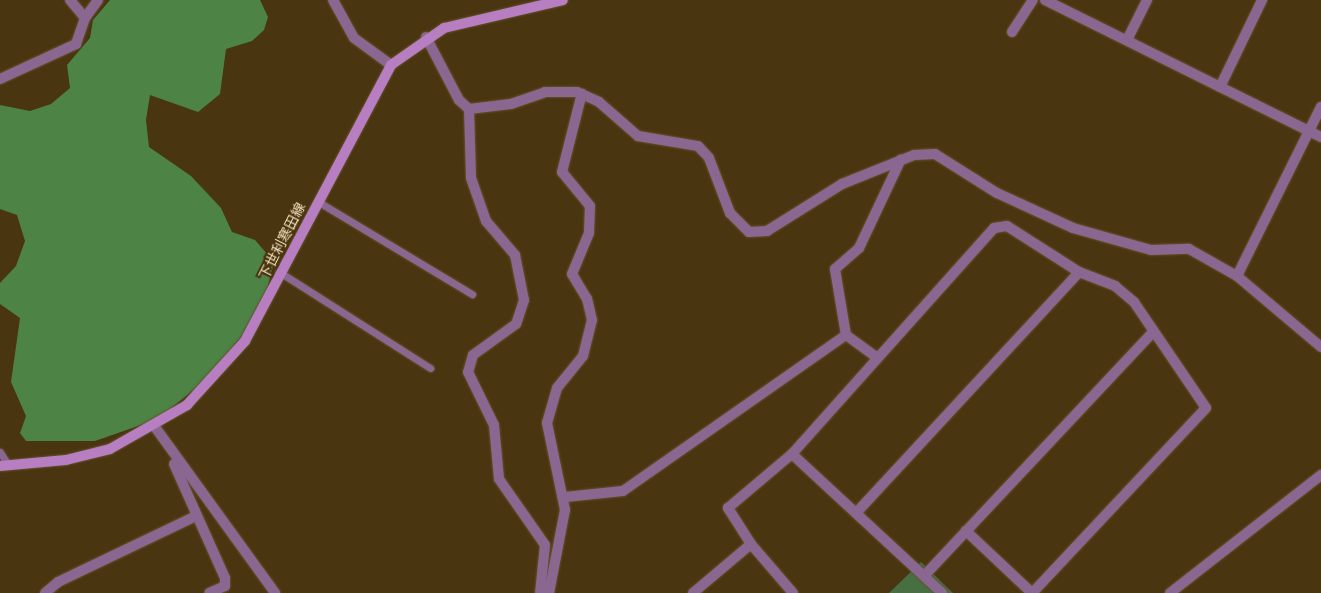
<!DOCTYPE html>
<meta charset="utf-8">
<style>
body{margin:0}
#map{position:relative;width:1321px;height:593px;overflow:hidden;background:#49350f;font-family:Mulish,"Noto Sans JP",sans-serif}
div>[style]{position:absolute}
.green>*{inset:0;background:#486f42}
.forest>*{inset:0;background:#4e8346}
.roads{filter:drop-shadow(0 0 1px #65512b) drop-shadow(0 0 1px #65512b)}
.service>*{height:7px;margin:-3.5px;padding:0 3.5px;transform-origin:3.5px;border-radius:3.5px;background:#8a6790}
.minor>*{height:10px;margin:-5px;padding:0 5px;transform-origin:5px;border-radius:5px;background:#8a6790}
.tertiary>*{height:10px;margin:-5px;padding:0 5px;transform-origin:5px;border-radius:5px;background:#8a6790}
.secondary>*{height:10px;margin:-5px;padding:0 5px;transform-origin:5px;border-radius:5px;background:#b77fc1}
span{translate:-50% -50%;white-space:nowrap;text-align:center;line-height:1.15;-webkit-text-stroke:4.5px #49350f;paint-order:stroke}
.street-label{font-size:14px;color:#f5e1be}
</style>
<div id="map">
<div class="green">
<i style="clip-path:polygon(921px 562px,953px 593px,889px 593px)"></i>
</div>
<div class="forest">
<i style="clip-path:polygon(110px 0,260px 0,268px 17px,264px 30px,252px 41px,226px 49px,220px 94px,198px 112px,150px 95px,146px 120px,149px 147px,191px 176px,221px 208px,232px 232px,255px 240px,274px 262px,261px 313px,204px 381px,158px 419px,95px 441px,26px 441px,20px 433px,26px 416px,11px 382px,20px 318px,0 304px,0 283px,16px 266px,25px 241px,17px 215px,0 209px,0 105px,30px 111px,51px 104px,70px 88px,67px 65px,90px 38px,93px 20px)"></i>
</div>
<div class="roads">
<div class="service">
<i style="left:317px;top:201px;width:181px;rotate:31deg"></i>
<i style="left:281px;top:273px;width:177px;rotate:32.5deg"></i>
<i style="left:0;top:452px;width:15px;rotate:58deg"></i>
</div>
<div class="minor">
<i style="left:70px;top:0;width:23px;rotate:50deg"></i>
<i style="left:333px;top:0;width:43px;rotate:61.1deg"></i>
<i style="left:354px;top:38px;width:46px;rotate:36.1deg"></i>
<i style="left:1045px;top:0;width:308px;rotate:26.4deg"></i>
<i style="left:1012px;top:32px;width:38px;rotate:-57deg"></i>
<i style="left:426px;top:37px;width:71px;rotate:62.4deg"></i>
<i style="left:459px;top:100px;width:13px;rotate:42deg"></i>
<i style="left:469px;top:109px;width:42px;rotate:-6.8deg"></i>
<i style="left:511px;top:104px;width:36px;rotate:-19deg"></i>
<i style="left:545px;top:92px;width:32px"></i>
<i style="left:577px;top:92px;width:24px;rotate:24deg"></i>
<i style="left:599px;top:102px;width:52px;rotate:41.1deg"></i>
<i style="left:638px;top:136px;width:61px;rotate:9.5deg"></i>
<i style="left:698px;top:146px;width:16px;rotate:47deg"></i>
<i style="left:709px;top:158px;width:59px;rotate:69.1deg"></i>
<i style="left:730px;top:213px;width:27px;rotate:45deg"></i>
<i style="left:749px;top:232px;width:18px;rotate:-3deg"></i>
<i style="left:767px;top:231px;width:89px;rotate:-32.1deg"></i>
<i style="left:842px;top:184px;width:78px;rotate:-21.9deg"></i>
<i style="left:914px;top:155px;width:21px;rotate:-3deg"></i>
<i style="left:935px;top:154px;width:73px;rotate:32.2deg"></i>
<i style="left:997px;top:193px;width:84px;rotate:24.7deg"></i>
<i style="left:1073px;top:228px;width:81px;rotate:15.8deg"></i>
<i style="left:1151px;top:250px;width:38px;rotate:-2deg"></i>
<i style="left:1189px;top:249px;width:55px;rotate:29.4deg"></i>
<i style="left:1237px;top:276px;width:110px;rotate:40.2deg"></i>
<i style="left:1127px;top:40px;width:45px;rotate:-63.4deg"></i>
<i style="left:0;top:79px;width:84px;rotate:-24.7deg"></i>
<i style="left:76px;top:44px;width:28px;rotate:-71deg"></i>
<i style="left:85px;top:18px;width:22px;rotate:-54deg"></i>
<i style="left:1220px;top:87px;width:97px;rotate:-64.2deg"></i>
<i style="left:469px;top:109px;width:69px;rotate:88.3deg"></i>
<i style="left:471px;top:178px;width:46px;rotate:70.8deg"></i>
<i style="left:486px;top:221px;width:45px;rotate:49.5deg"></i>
<i style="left:515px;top:255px;width:46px;rotate:78.7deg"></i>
<i style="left:524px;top:300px;width:25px;rotate:108deg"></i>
<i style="left:516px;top:324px;width:53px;rotate:144.2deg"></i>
<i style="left:473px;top:355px;width:18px;rotate:106deg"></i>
<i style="left:468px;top:372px;width:59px;rotate:63.9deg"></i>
<i style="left:494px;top:425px;width:54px;rotate:84.7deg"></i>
<i style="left:499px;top:479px;width:80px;rotate:55.1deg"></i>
<i style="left:545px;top:545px;width:48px;rotate:95.9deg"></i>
<i style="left:1237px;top:276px;width:189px;rotate:-63.6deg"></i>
<i style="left:846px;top:335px;width:67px;rotate:-99.5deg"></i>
<i style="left:835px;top:269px;width:32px;rotate:-41deg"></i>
<i style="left:859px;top:248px;width:98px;rotate:-64.7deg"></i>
<i style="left:155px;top:427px;width:205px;rotate:54.1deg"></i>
<i style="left:174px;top:464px;width:125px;rotate:65.9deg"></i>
<i style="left:225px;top:578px;width:8px;rotate:90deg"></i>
<i style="left:225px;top:586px;width:17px;rotate:156deg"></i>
<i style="left:565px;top:497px;width:58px;rotate:-5.9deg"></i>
<i style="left:623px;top:491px;width:272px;rotate:-35deg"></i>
<i style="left:846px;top:335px;width:39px;rotate:36deg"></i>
<i style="left:857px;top:512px;width:327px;rotate:-47.2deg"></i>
<i style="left:924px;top:576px;width:335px;rotate:-46.8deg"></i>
<i style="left:45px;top:593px;width:17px;rotate:-40deg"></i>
<i style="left:58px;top:582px;width:153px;rotate:-25.6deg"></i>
<i style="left:549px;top:593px;width:85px;rotate:-79.1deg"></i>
<i style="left:565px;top:510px;width:89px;rotate:-101.7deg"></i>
<i style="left:547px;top:423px;width:36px;rotate:-74deg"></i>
<i style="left:557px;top:388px;width:41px;rotate:-50.9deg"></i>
<i style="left:583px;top:356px;width:37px;rotate:-76deg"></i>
<i style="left:592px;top:320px;width:22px;rotate:-103deg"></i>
<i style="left:587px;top:299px;width:29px;rotate:-121deg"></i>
<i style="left:572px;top:274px;width:44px;rotate:-67.5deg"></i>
<i style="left:589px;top:233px;width:27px;rotate:-88deg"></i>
<i style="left:590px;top:206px;width:44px;rotate:-129.5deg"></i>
<i style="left:562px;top:172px;width:81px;rotate:-75.8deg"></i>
<i style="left:693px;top:593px;width:76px;rotate:-40.2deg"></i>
<i style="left:793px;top:593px;width:65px;rotate:-130.6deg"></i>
<i style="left:751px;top:544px;width:43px;rotate:-122.6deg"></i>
<i style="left:728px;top:508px;width:84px;rotate:-40.2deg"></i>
<i style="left:792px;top:454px;width:303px;rotate:-48.2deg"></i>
<i style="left:994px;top:228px;width:13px;rotate:-9deg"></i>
<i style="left:1007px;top:226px;width:85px;rotate:32.6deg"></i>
<i style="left:1079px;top:272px;width:39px;rotate:21deg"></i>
<i style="left:1115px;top:286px;width:25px;rotate:40deg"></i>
<i style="left:1134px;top:302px;width:128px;rotate:55.8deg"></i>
<i style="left:1206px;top:408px;width:254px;rotate:133.2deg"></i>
<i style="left:1032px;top:593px;width:91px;rotate:-136.8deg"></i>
</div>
<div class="tertiary">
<i style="left:792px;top:454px;width:205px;rotate:42.8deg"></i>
<i style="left:1170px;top:593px;width:192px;rotate:-38deg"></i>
</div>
<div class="secondary">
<i style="left:0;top:466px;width:66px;rotate:-5.2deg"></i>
<i style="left:66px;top:460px;width:45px;rotate:-14deg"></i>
<i style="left:110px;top:449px;width:89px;rotate:-29.7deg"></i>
<i style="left:187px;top:405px;width:86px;rotate:-47.8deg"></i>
<i style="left:245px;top:341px;width:312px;rotate:-62.1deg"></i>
<i style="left:391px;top:65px;width:65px;rotate:-34.9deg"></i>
<i style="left:444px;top:28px;width:122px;rotate:-13.2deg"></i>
</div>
</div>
<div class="street-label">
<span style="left:282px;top:241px;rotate:-63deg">下世利寒田線</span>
</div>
</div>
